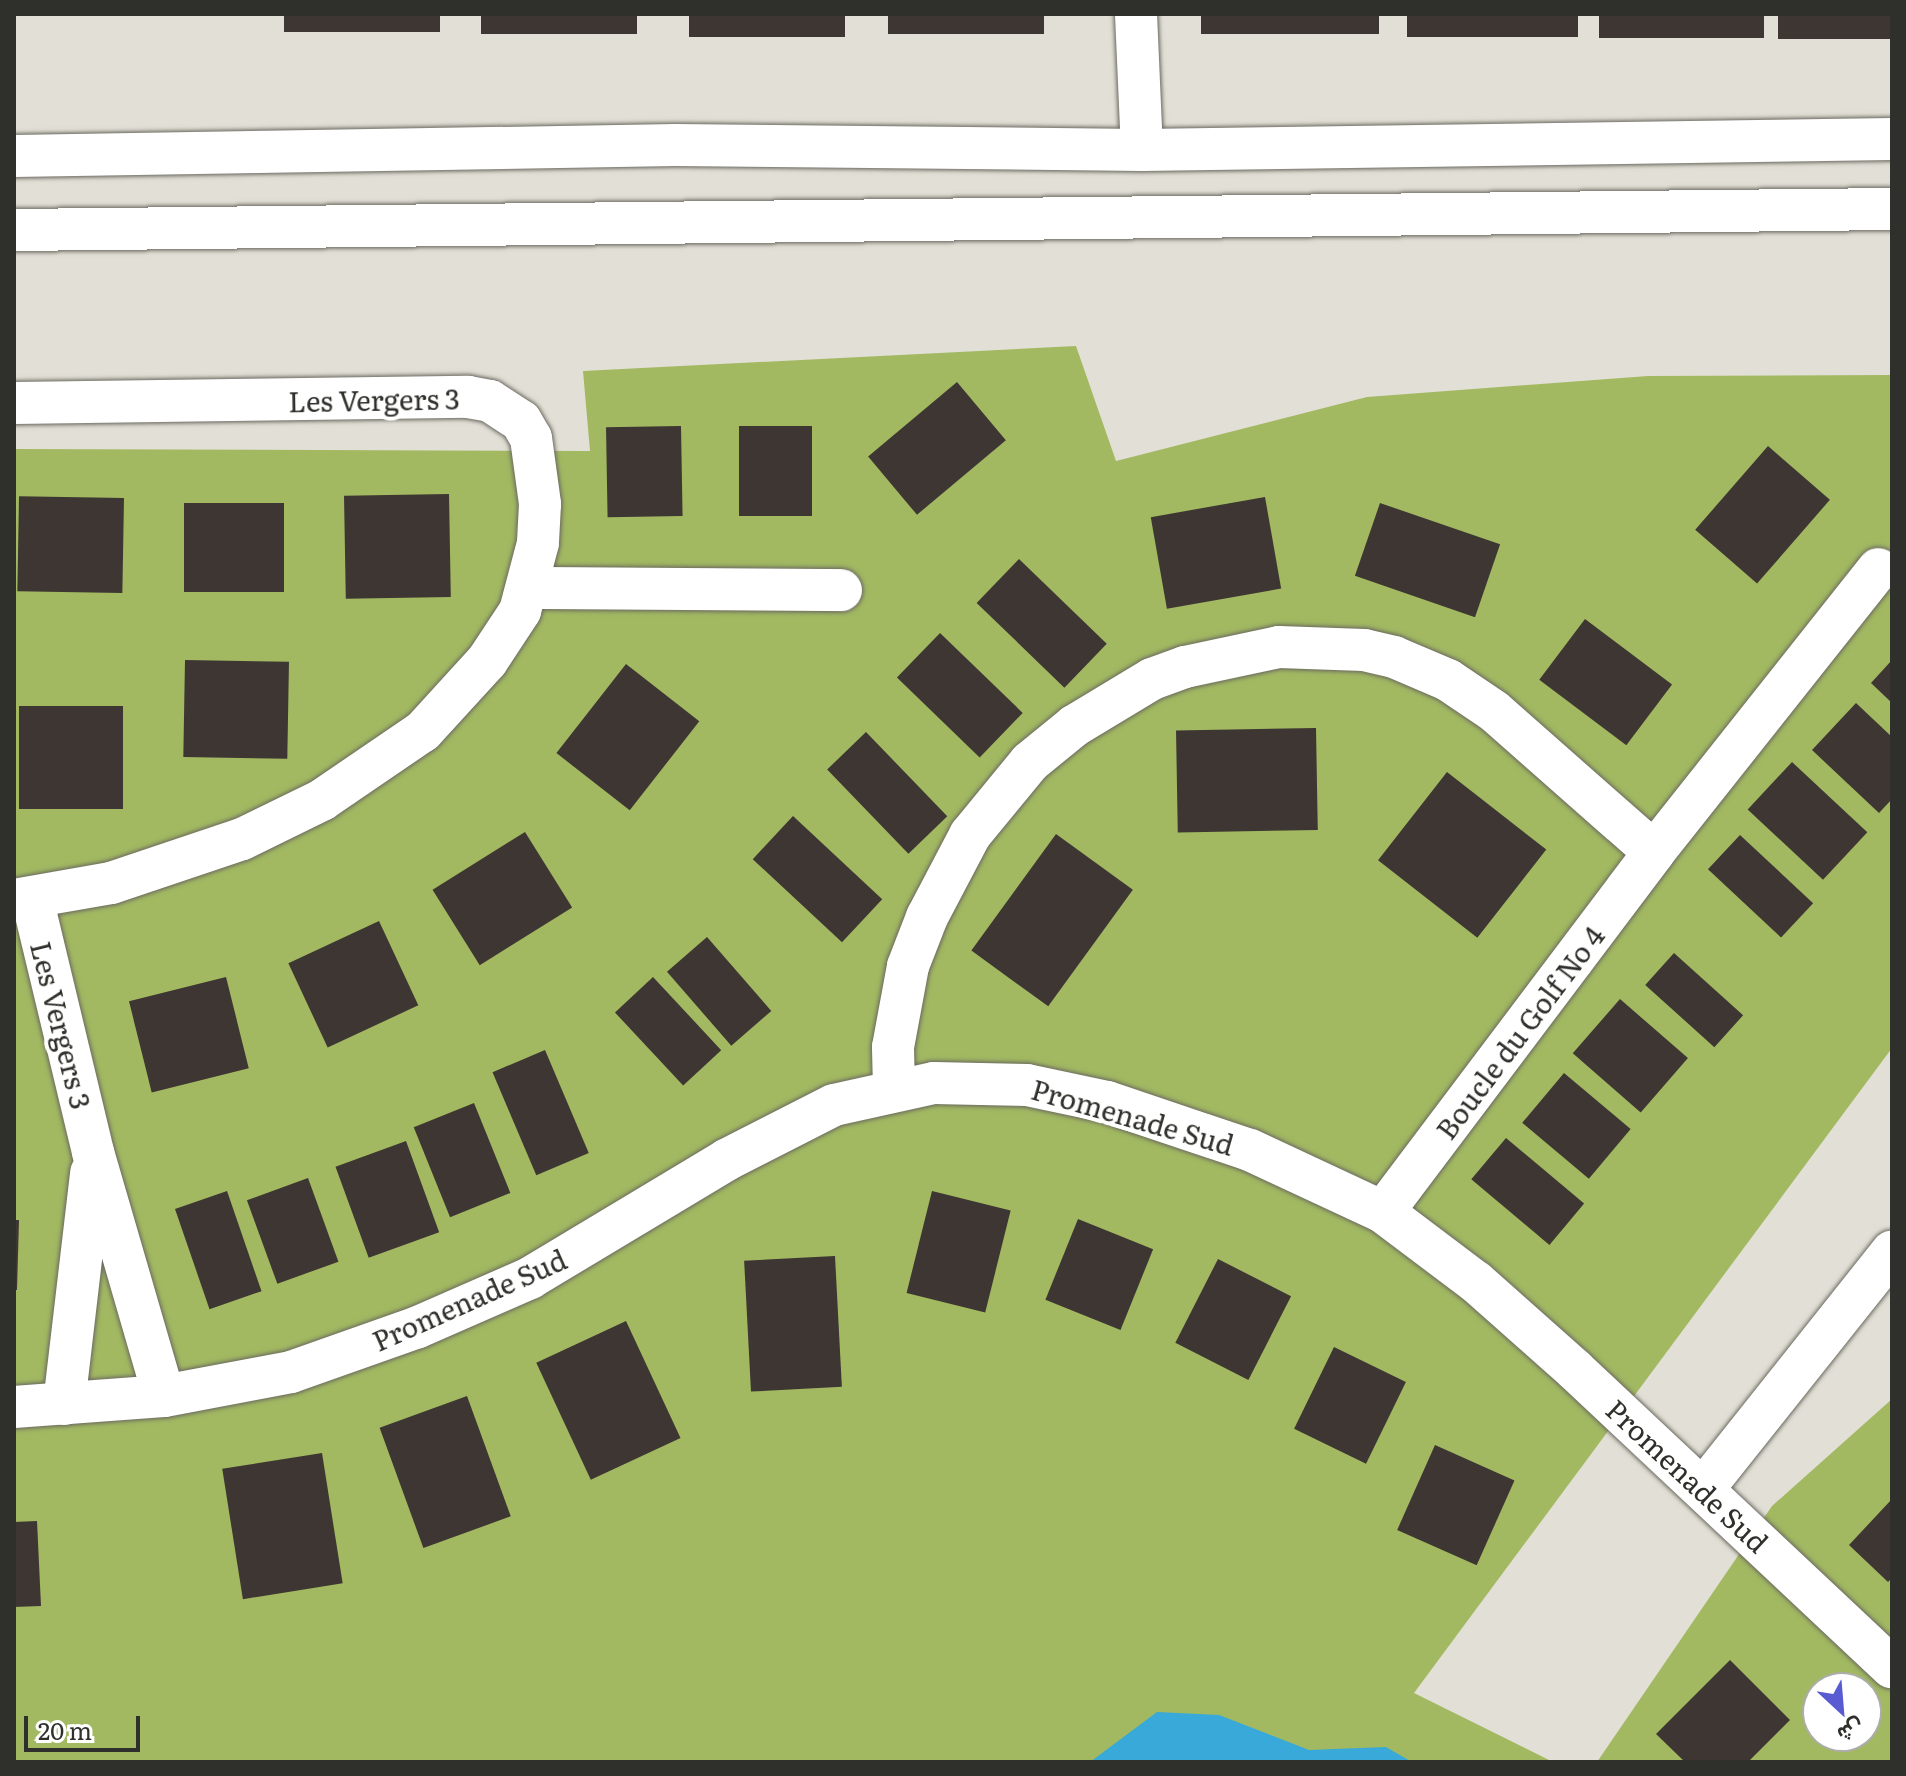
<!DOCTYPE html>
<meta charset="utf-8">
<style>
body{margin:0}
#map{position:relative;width:1906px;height:1776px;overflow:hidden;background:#e2e0d6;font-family:Literata,Vazirmatn,serif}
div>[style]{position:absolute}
.green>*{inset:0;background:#a2b962}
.water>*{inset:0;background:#38a9d8}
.building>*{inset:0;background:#3e3632;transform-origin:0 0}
.roads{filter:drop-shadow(0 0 2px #6b6960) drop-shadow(0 0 2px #6b6960)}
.street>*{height:42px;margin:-21px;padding:0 21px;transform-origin:21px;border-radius:21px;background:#fff}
span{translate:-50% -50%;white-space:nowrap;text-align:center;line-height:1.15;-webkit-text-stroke:8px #fff;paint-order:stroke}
.street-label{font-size:28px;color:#2f2f2b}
.frame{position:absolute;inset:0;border:16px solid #2f2f2b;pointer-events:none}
.north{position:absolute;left:1802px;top:1672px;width:80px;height:80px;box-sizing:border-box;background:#fff;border:2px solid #acacaa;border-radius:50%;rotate:154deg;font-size:22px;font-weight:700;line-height:32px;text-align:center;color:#2f2f2b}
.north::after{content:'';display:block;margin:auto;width:28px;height:36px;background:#595bd3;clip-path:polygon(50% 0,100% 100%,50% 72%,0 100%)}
.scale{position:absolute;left:24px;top:1716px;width:116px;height:36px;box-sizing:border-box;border:4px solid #2f2f2b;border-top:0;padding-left:10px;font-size:24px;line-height:28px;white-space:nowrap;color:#2f2f2b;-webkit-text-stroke:6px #fff;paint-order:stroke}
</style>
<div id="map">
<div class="green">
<i style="clip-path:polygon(1076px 346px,1116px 461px,1367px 397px,1648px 376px,1892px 375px,1892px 1048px,1414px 1693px,1553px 1762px,14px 1762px,14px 449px,590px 451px,583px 371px)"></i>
<i style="clip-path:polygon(evenodd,1892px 1399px,1892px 1762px,1597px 1762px,1772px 1506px,1892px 1399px,1818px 1688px,1866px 1688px,1866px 1736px,1818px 1736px,1818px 1688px)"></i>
</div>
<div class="water">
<i style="clip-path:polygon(1157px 1712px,1219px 1715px,1309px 1750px,1386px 1747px,1412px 1762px,1090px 1762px)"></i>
</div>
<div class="building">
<i style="left:284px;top:14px;width:156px;height:18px"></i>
<i style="left:481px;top:14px;width:156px;height:20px"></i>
<i style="left:689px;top:14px;width:156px;height:23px"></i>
<i style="left:888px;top:14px;width:156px;height:20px"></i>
<i style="left:1201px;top:14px;width:178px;height:20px"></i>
<i style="left:1407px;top:14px;width:171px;height:23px"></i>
<i style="left:1599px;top:14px;width:165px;height:24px"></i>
<i style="left:1778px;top:14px;width:114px;height:25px"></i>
<i style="left:957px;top:382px;width:76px;height:116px;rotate:50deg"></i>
<i style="left:681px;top:426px;width:90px;height:75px;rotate:89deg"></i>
<i style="left:739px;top:426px;width:73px;height:90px"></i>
<i style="left:1768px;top:446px;width:82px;height:111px;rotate:41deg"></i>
<i style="left:449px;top:494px;width:103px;height:105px;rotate:89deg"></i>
<i style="left:1265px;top:497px;width:93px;height:116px;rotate:80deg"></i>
<i style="left:124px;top:498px;width:95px;height:105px;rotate:91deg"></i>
<i style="left:184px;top:503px;width:100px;height:89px"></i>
<i style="left:1380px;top:503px;width:127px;height:77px;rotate:19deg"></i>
<i style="left:1019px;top:559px;width:122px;height:61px;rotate:44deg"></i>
<i style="left:1585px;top:619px;width:109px;height:76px;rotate:37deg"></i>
<i style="left:940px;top:633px;width:115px;height:62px;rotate:44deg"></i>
<i style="left:185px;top:660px;width:104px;height:97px;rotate:1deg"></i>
<i style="clip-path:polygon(1892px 660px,1892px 703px,1871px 683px)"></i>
<i style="left:626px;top:664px;width:93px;height:113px;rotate:38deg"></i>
<i style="clip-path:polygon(1856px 703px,1892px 737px,1892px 799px,1879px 813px,1812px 750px)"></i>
<i style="left:19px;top:706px;width:104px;height:103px"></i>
<i style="left:1316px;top:728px;width:102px;height:140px;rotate:89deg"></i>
<i style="left:866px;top:732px;width:117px;height:54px;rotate:46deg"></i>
<i style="left:1792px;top:762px;width:103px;height:65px;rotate:43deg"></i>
<i style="left:1447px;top:772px;width:126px;height:112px;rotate:38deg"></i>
<i style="left:793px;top:816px;width:122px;height:59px;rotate:43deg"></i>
<i style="left:525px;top:832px;width:89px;height:109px;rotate:58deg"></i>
<i style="left:1056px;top:834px;width:95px;height:144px;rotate:36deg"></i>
<i style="left:1740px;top:835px;width:100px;height:47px;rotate:43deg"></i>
<i style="left:379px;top:921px;width:93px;height:100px;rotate:65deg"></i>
<i style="left:707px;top:937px;width:98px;height:53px;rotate:49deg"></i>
<i style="left:1674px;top:953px;width:93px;height:43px;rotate:42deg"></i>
<i style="left:226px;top:977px;width:94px;height:100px;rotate:76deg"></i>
<i style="left:653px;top:977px;width:100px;height:52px;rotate:47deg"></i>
<i style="left:1620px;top:999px;width:90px;height:72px;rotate:41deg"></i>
<i style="left:545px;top:1050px;width:112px;height:57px;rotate:67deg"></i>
<i style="left:1564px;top:1073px;width:87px;height:65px;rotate:40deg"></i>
<i style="left:474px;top:1103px;width:97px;height:65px;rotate:68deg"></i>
<i style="left:1506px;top:1138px;width:102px;height:54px;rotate:40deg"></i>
<i style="left:406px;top:1141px;width:97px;height:75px;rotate:70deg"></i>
<i style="left:308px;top:1178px;width:89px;height:65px;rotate:70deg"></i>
<i style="left:227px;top:1191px;width:106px;height:55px;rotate:71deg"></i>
<i style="left:932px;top:1191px;width:81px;height:105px;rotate:14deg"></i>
<i style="left:1078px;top:1219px;width:81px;height:87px;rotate:22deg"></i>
<i style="clip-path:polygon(14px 1220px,19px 1220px,17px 1290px,14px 1290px)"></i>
<i style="left:835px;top:1256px;width:131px;height:91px;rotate:87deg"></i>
<i style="left:1218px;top:1259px;width:82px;height:94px;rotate:27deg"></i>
<i style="left:626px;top:1321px;width:129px;height:99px;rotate:65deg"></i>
<i style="left:1334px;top:1347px;width:80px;height:91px;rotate:26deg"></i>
<i style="left:467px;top:1396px;width:128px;height:93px;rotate:70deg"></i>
<i style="left:1435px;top:1445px;width:87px;height:93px;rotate:24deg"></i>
<i style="left:322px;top:1453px;width:132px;height:101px;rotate:81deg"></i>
<i style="clip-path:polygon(1892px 1499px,1892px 1578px,1888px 1582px,1849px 1545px)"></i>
<i style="clip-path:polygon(37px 1521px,41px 1606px,14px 1607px,14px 1522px)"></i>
<i style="clip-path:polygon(1730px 1660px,1790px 1720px,1748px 1762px,1685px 1762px,1656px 1734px)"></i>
</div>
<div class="roads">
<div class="street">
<i style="left:1136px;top:14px;width:136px;rotate:87.5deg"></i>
<i style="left:14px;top:156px;width:662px;rotate:-0.95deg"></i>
<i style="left:676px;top:145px;width:466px;rotate:0.6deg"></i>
<i style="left:1142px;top:150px;width:750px;rotate:-0.84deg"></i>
<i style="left:14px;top:230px;width:1878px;rotate:-0.64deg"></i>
<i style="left:14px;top:403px;width:454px;rotate:-0.8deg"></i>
<i style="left:468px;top:397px;width:22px;rotate:10deg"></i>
<i style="left:490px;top:401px;width:37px;rotate:33deg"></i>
<i style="left:521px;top:421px;width:20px;rotate:60deg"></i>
<i style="left:531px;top:438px;width:67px;rotate:82.2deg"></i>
<i style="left:540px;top:504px;width:39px;rotate:93deg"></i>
<i style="left:538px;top:543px;width:70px;rotate:104.8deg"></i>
<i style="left:520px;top:611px;width:60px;rotate:123.4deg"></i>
<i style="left:487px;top:661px;width:95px;rotate:132.4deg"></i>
<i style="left:423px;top:731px;width:122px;rotate:145.7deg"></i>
<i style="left:322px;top:800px;width:89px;rotate:154deg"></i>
<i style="left:242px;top:839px;width:138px;rotate:161.4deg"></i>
<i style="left:111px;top:883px;width:98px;rotate:170.1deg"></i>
<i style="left:529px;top:588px;width:312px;rotate:0.4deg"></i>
<i style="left:32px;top:898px;width:261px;rotate:76.5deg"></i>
<i style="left:93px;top:1152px;width:254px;rotate:73.8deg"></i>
<i style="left:894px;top:1089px;width:42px;rotate:-91.4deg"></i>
<i style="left:893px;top:1047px;width:82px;rotate:-79.5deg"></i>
<i style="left:908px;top:966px;width:53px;rotate:-68.8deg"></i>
<i style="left:927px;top:917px;width:93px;rotate:-62.3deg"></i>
<i style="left:970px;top:835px;width:94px;rotate:-50.6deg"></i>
<i style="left:1030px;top:762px;width:57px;rotate:-39.3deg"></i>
<i style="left:1074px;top:726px;width:91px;rotate:-31.1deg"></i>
<i style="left:1152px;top:679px;width:35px;rotate:-20deg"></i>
<i style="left:1185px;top:667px;width:96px;rotate:-12deg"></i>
<i style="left:1279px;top:647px;width:85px;rotate:2deg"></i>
<i style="left:1364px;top:650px;width:31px;rotate:13deg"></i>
<i style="left:1394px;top:657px;width:59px;rotate:23.1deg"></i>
<i style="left:1448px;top:680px;width:55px;rotate:34deg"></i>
<i style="left:1494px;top:711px;width:213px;rotate:41.4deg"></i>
<i style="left:1383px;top:1212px;width:451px;rotate:-53deg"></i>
<i style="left:1654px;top:852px;width:361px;rotate:-51.6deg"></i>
<i style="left:64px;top:1404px;width:233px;rotate:-83.3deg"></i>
<i style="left:14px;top:1407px;width:150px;rotate:-4.2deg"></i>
<i style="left:164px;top:1396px;width:129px;rotate:-10.7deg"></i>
<i style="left:291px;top:1372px;width:135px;rotate:-19.5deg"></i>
<i style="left:418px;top:1327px;width:122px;rotate:-23.6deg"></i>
<i style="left:530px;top:1278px;width:229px;rotate:-31deg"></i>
<i style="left:726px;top:1160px;width:121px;rotate:-27deg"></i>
<i style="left:834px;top:1105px;width:102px;rotate:-12.4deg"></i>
<i style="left:934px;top:1083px;width:93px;rotate:1.2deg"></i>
<i style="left:1027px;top:1085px;width:82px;rotate:12deg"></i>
<i style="left:1107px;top:1102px;width:151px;rotate:18.6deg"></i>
<i style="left:1250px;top:1150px;width:147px;rotate:25deg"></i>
<i style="left:1383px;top:1212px;width:116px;rotate:37deg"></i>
<i style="left:1476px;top:1282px;width:131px;rotate:41.6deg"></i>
<i style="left:1574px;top:1369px;width:436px;rotate:43.2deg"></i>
<i style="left:1704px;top:1488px;width:302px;rotate:-51.5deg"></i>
</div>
</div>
<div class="street-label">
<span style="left:374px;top:399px;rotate:-1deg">Les Vergers 3</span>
<span style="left:62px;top:1025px;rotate:76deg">Les Vergers 3</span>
<span style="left:1519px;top:1032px;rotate:-53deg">Boucle du Golf No 4</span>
<span style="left:1133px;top:1116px;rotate:16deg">Promenade Sud</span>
<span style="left:469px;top:1299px;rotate:-24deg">Promenade Sud</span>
<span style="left:1688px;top:1475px;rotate:43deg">Promenade Sud</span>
</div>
<div class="frame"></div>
<div class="north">ش</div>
<div class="scale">20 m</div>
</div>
